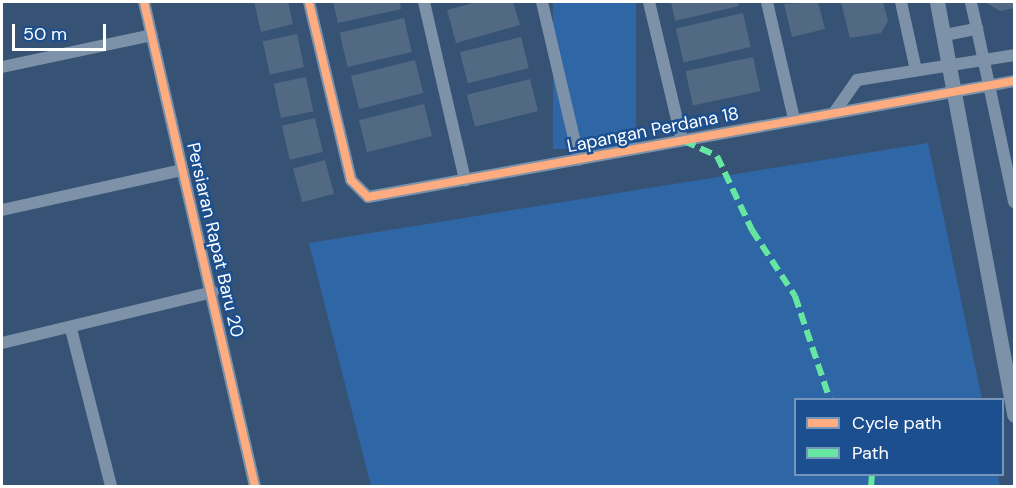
<!DOCTYPE html>
<style>
body{margin:0}
#map{position:relative;width:1016px;height:488px;overflow:hidden;background:#365274;font-family:"DM Sans",sans-serif}
div>[style]{position:absolute}
.green>*{inset:0;background:#2f66a5;transform-origin:0 0}
.building>*{inset:0;background:#526984;transform-origin:0 0}
.minor>*{height:12px;margin:-6px;padding:0 6px;transform-origin:6px;border-radius:6px;background:#7d92a8}
.tertiary>*{height:15px;margin:-7.5px;padding:0 7.5px;transform-origin:7.5px;border-radius:7.5px;background:#7d92a8}
.quiet>*{height:6px;margin-top:-3px;transform-origin:0;background:repeating-linear-gradient(90deg,#66e7a1 0 12px,transparent 0 18px)}
.cycleway>*{height:8px;margin:-4px;padding:0 4px;transform-origin:4px;border-radius:4px;background:#ffac80}
span{translate:-50% -50%;white-space:nowrap;text-align:center;line-height:1.15;-webkit-text-stroke:5px #1b4f8f;paint-order:stroke}
.street-label{font-size:18px;color:#fff}
.frame{position:absolute;inset:0;border:3px solid #fff;pointer-events:none}
.legend{position:absolute;left:794px;top:398px;width:210px;height:78px;box-sizing:border-box;background:#1b4f8f;border:2px solid #7695bc;margin:0;padding:8px 10px;list-style:none;font-size:18px;color:#fff}
.legend li{display:flex;align-items:center;gap:12px;height:30px}
.legend b{width:30px;border:2px solid #7695bc}
.scale{position:absolute;left:12px;top:24px;width:94px;height:27px;box-sizing:border-box;border:3px solid #fff;border-top:0;padding-left:8px;font-size:18px;line-height:21px;white-space:nowrap;color:#fff;-webkit-text-stroke:4px #1b4f8f;paint-order:stroke}
</style>
<div id="map">
<div class="green">
<i style="left:553px;top:2px;width:83px;height:147px"></i>
<i style="clip-path:polygon(928px 143px,982px 399px,796px 400px,796px 474px,998px 475px,1000px 486px,371px 486px,309px 243px)"></i>
</div>
<div class="building">
<i style="clip-path:polygon(254px 2px,288px 2px,293px 24px,261px 32px)"></i>
<i style="clip-path:polygon(333px 2px,400px 2px,401px 9px,338px 23px)"></i>
<i style="clip-path:polygon(477px 2px,513px 2px,520px 25px,456px 43px,447px 10px)"></i>
<i style="clip-path:polygon(671px 2px,738px 2px,739px 6px,675px 21px)"></i>
<i style="clip-path:polygon(818px 2px,825px 29px,792px 37px,784px 4px)"></i>
<i style="clip-path:polygon(841px 2px,883px 2px,888px 21px,881px 33px,850px 38px)"></i>
<i style="clip-path:polygon(985px 2px,1014px 2px,1014px 8px,1000px 11px)"></i>
<i style="left:743px;top:13px;width:35px;height:69px;rotate:77deg"></i>
<i style="left:404px;top:18px;width:35px;height:66px;rotate:77deg"></i>
<i style="left:297px;top:34px;width:34px;height:35px;rotate:78deg"></i>
<i style="left:521px;top:37px;width:32px;height:63px;rotate:76deg"></i>
<i style="left:753px;top:57px;width:35px;height:69px;rotate:78deg"></i>
<i style="left:415px;top:60px;width:34px;height:66px;rotate:76deg"></i>
<i style="left:306px;top:77px;width:35px;height:33px;rotate:78deg"></i>
<i style="left:530px;top:79px;width:33px;height:65px;rotate:76deg"></i>
<i style="left:424px;top:104px;width:33px;height:67px;rotate:76deg"></i>
<i style="left:315px;top:118px;width:35px;height:34px;rotate:77deg"></i>
<i style="left:325px;top:160px;width:35px;height:33px;rotate:75deg"></i>
</div>
<div class="minor">
<i style="left:144px;top:2px;width:497px;rotate:77.1deg"></i>
<i style="left:309px;top:2px;width:183px;rotate:76.7deg"></i>
<i style="left:351px;top:180px;width:24px;rotate:45deg"></i>
<i style="left:368px;top:197px;width:656px;rotate:-10.18deg"></i>
<i style="left:424px;top:2px;width:183px;rotate:77deg"></i>
<i style="left:542px;top:2px;width:162px;rotate:76.8deg"></i>
<i style="left:649px;top:2px;width:142px;rotate:76.6deg"></i>
<i style="left:767px;top:2px;width:120px;rotate:77deg"></i>
<i style="left:901px;top:2px;width:70px;rotate:77.6deg"></i>
<i style="left:977px;top:29px;width:177px;rotate:77.9deg"></i>
<i style="left:945px;top:35px;width:33px;rotate:-11deg"></i>
<i style="left:977px;top:29px;width:28px;rotate:-103deg"></i>
<i style="left:2px;top:67px;width:153px;rotate:-12deg"></i>
<i style="left:834px;top:113px;width:40px;rotate:-55.1deg"></i>
<i style="left:857px;top:80px;width:159px;rotate:-9deg"></i>
<i style="left:2px;top:210px;width:185px;rotate:-12.5deg"></i>
<i style="left:71px;top:329px;width:162px;rotate:75.7deg"></i>
<i style="left:2px;top:343px;width:217px;rotate:-13.6deg"></i>
</div>
<div class="tertiary">
<i style="left:937px;top:2px;width:420px;rotate:79.4deg"></i>
</div>
<div class="quiet">
<i style="left:684px;top:141px;width:36px;rotate:24deg"></i>
<i style="left:717px;top:156px;width:82px;rotate:64.7deg"></i>
<i style="left:752px;top:230px;width:79px;rotate:56.9deg"></i>
<i style="left:795px;top:296px;width:110px;rotate:71.4deg"></i>
<i style="left:871px;top:486px;width:12px;rotate:-85deg"></i>
</div>
<div class="cycleway">
<i style="left:144px;top:2px;width:497px;rotate:77.1deg"></i>
<i style="left:309px;top:2px;width:183px;rotate:76.7deg"></i>
<i style="left:351px;top:180px;width:24px;rotate:45deg"></i>
<i style="left:368px;top:197px;width:656px;rotate:-10.18deg"></i>
</div>
<div class="street-label">
<span style="left:653px;top:130px;rotate:-11deg">Lapangan Perdana 18</span>
<span style="left:215px;top:240px;rotate:77deg">Persiaran Rapat Baru 20</span>
</div>
<div class="frame"></div>
<ul class="legend">
<li><b style="height:8px;background:#ffac80"></b>Cycle path</li>
<li><b style="height:8px;background:#66e7a1"></b>Path</li>
</ul>
<div class="scale">50 m</div>
</div>
